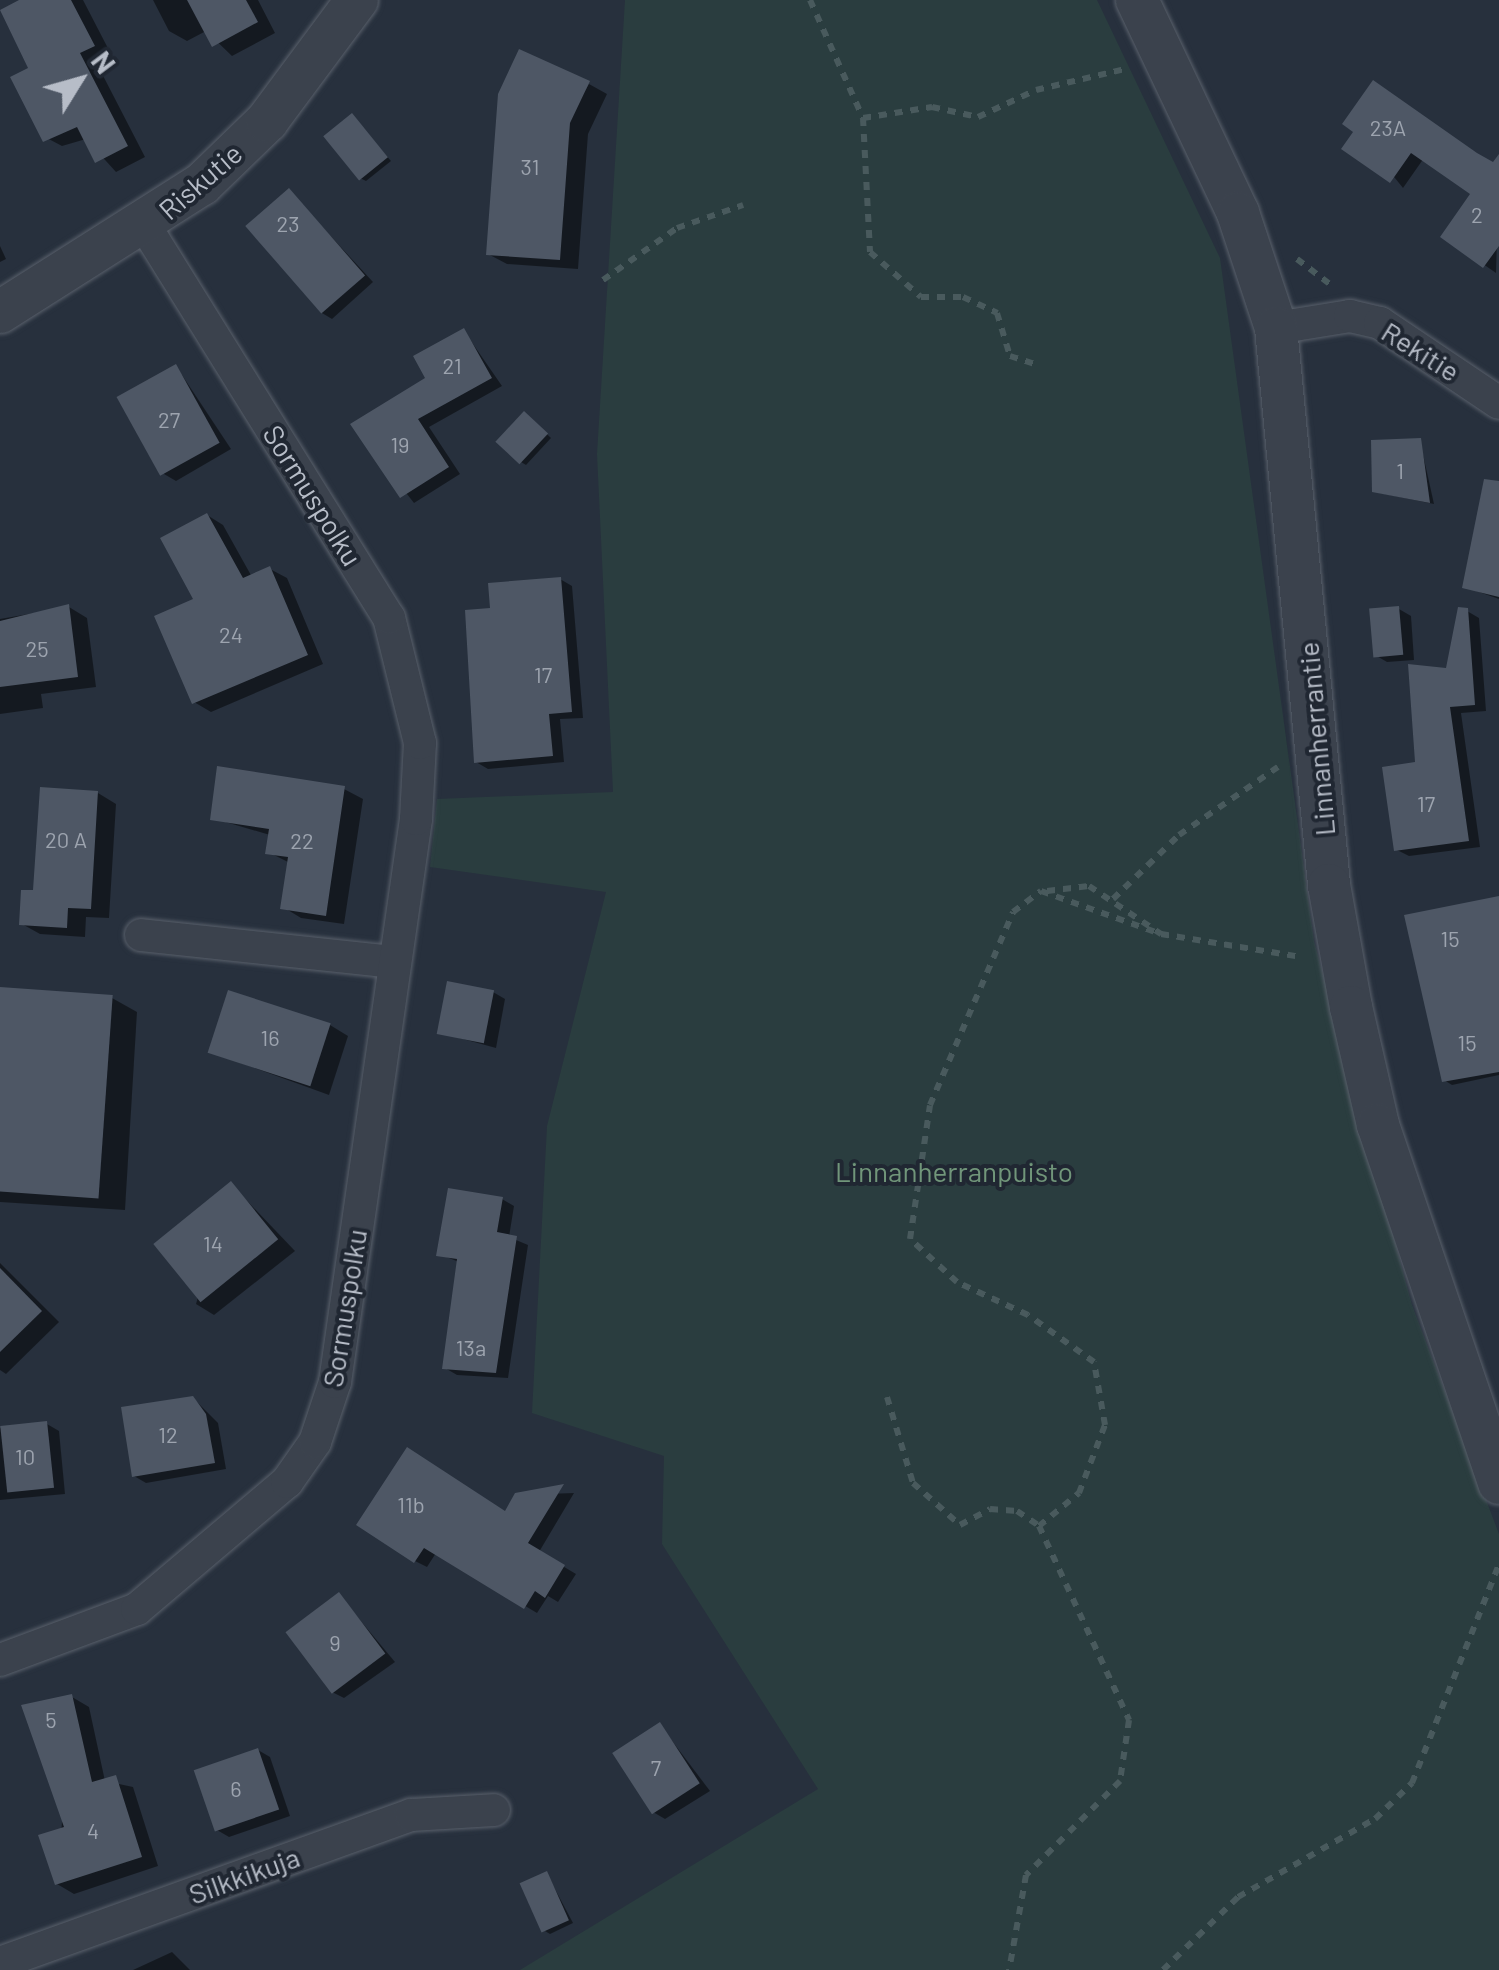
<!DOCTYPE html>
<style>
body{margin:0}
#map{position:relative;width:1499px;height:1970px;overflow:hidden;background:#27303d;font-family:Barlow,sans-serif}
div>[style]{position:absolute}
.green>*{inset:0;background:#2a3d3f}
.shadow>*{inset:0;background:#0007}
.building>*{inset:0;background:#4e5765;transform-origin:0 0}
.path>*{height:6px;margin-top:-3px;transform-origin:0;background:repeating-linear-gradient(90deg,#495a5d 0 8px,transparent 0 16px)}
.roads{filter:drop-shadow(0 0 2px #59606b) drop-shadow(0 0 2px #59606b)}
.minor>*{height:32px;margin:-16px;padding:0 16px;transform-origin:16px;border-radius:16px;background:#3b424d}
.tertiary>*{height:42px;margin:-21px;padding:0 21px;transform-origin:21px;border-radius:21px;background:#3b424d}
span{translate:-50% -50%;white-space:nowrap;text-align:center;line-height:1.15;-webkit-text-stroke:8px #202732;paint-order:stroke}
.number-label{font-size:22px;color:#9da4af}
.number-label span{-webkit-text-stroke-width:0}
.street-label{font-size:28px;color:#b7bdc8}
.park-label{font-size:28px;color:#71967a}
.north{position:absolute;left:30px;top:30px;width:100px;height:100px;-webkit-text-stroke:8px #202732;paint-order:stroke;rotate:53deg;font-size:28px;font-weight:700;line-height:40px;text-align:center;color:#b7bdc8}
.north::after{content:'';display:block;margin:auto;width:35px;height:45px;background:#b7bdc8;clip-path:polygon(50% 0,100% 100%,50% 72%,0 100%)}
</style>
<div id="map">
<div class="green">
<i style="clip-path:polygon(625px 0,1097px 0,1220px 258px,1314px 941px,1412px 1305px,1499px 1534px,1499px 1970px,520px 1970px,818px 1789px,662px 1544px,664px 1456px,532px 1413px,547px 1126px,606px 892px,430px 867px,437px 799px,613px 792px,597px 454px)"></i>
</div>
<div class="shadow">
<i style="clip-path:polygon(25px 0,83px 0,112px 56px,97px 64px,145px 157px,116px 172px,86px 139px,62px 146px,43px 136px)"></i>
<i style="clip-path:polygon(153px 0,258px 0,275px 33px,232px 56px,206px 31px,187px 41px,169px 31px)"></i>
<i style="clip-path:polygon(589px 84px,607px 94px,588px 134px,578px 269px,507px 264px,488px 254px)"></i>
<i style="clip-path:polygon(352px 116px,391px 161px,366px 181px,360px 178px)"></i>
<i style="clip-path:polygon(1357px 131px,1499px 169px,1496px 273px,1443px 236px,1474px 194px,1424px 158px,1403px 188px)"></i>
<i style="clip-path:polygon(290px 192px,373px 282px,332px 319px,322px 313px)"></i>
<i style="clip-path:polygon(0 246px,6px 259px,0 262px)"></i>
<i style="clip-path:polygon(464px 331px,502px 386px,429px 427px,460px 474px,414px 503px,353px 425px,429px 379px)"></i>
<i style="clip-path:polygon(176px 366px,231px 449px,176px 481px,164px 474px)"></i>
<i style="clip-path:polygon(529px 417px,551px 438px,526px 465px,521px 462px)"></i>
<i style="clip-path:polygon(1420px 441px,1434px 504px,1380px 493px)"></i>
<i style="clip-path:polygon(1499px 493px,1499px 599px,1465px 587px)"></i>
<i style="clip-path:polygon(207px 515px,223px 525px,252px 577px,270px 569px,287px 578px,323px 664px,211px 712px,194px 702px)"></i>
<i style="clip-path:polygon(560px 579px,572px 586px,583px 718px,560px 719px,564px 762px,488px 769px,476px 762px,493px 610px)"></i>
<i style="clip-path:polygon(69px 607px,87px 618px,96px 687px,41px 694px,43px 708px,0 714px,0 619px)"></i>
<i style="clip-path:polygon(1399px 609px,1411px 616px,1414px 660px,1387px 662px,1375px 655px)"></i>
<i style="clip-path:polygon(1467px 611px,1479px 618px,1486px 711px,1461px 713px,1480px 847px,1409px 856px,1397px 850px)"></i>
<i style="clip-path:polygon(344px 789px,363px 799px,344px 924px,301px 918px,283px 907px,290px 863px,268px 852px,270px 835px,212px 818px)"></i>
<i style="clip-path:polygon(98px 793px,116px 804px,109px 918px,86px 917px,85px 937px,40px 934px,22px 924px)"></i>
<i style="clip-path:polygon(1499px 896px,1499px 1075px,1452px 1085px,1444px 1080px)"></i>
<i style="clip-path:polygon(0 990px,112px 998px,137px 1012px,125px 1210px,0 1202px)"></i>
<i style="clip-path:polygon(493px 992px,505px 999px,496px 1048px,441px 1033px)"></i>
<i style="clip-path:polygon(330px 1025px,348px 1036px,329px 1095px,211px 1052px)"></i>
<i style="clip-path:polygon(231px 1184px,295px 1251px,214px 1315px,196px 1304px)"></i>
<i style="clip-path:polygon(502px 1199px,514px 1206px,509px 1237px,528px 1245px,508px 1378px,457px 1375px,445px 1368px,459px 1262px,439px 1254px)"></i>
<i style="clip-path:polygon(0 1263px,59px 1322px,6px 1374px,0 1370px)"></i>
<i style="clip-path:polygon(193px 1398px,218px 1423px,226px 1469px,146px 1483px,134px 1476px)"></i>
<i style="clip-path:polygon(47px 1424px,59px 1431px,65px 1494px,0 1500px,0 1428px)"></i>
<i style="clip-path:polygon(420px 1457px,506px 1514px,517px 1495px,574px 1493px,539px 1552px,576px 1574px,558px 1602px,548px 1596px,537px 1613px,436px 1553px,427px 1567px,415px 1561px)"></i>
<i style="clip-path:polygon(339px 1595px,395px 1662px,344px 1698px,332px 1692px)"></i>
<i style="clip-path:polygon(72px 1697px,89px 1707px,105px 1781px,133px 1787px,158px 1866px,74px 1894px,57px 1884px)"></i>
<i style="clip-path:polygon(660px 1725px,710px 1791px,665px 1819px,653px 1812px)"></i>
<i style="clip-path:polygon(258px 1750px,270px 1757px,290px 1816px,229px 1837px,217px 1830px)"></i>
<i style="clip-path:polygon(547px 1874px,573px 1923px,550px 1934px,545px 1931px)"></i>
<i style="clip-path:polygon(172px 1952px,190px 1970px,133px 1970px)"></i>
</div>
<div class="building">
<i style="clip-path:polygon(19px 0,71px 0,95px 46px,80px 53px,128px 146px,95px 163px,77px 127px,43px 142px,10px 77px,28px 68px,0 10px)"></i>
<i style="clip-path:polygon(187px 0,246px 0,258px 22px,212px 47px)"></i>
<i style="clip-path:polygon(519px 49px,590px 81px,570px 123px,560px 260px,486px 255px,498px 94px)"></i>
<i style="clip-path:polygon(1373px 80px,1477px 153px,1493px 162px,1499px 154px,1499px 246px,1483px 268px,1440px 237px,1470px 194px,1411px 153px,1390px 183px,1341px 149px,1353px 132px,1342px 124px)"></i>
<i style="left:352px;top:113px;width:57px;height:37px;rotate:51deg"></i>
<i style="left:289px;top:188px;width:116px;height:58px;rotate:49deg"></i>
<i style="clip-path:polygon(464px 328px,492px 378px,418px 419px,449px 467px,400px 498px,350px 424px,425px 378px,413px 356px)"></i>
<i style="left:176px;top:364px;width:90px;height:68px;rotate:61deg"></i>
<i style="left:524px;top:411px;width:33px;height:42px;rotate:43deg"></i>
<i style="clip-path:polygon(1421px 438px,1430px 503px,1372px 492px,1371px 440px)"></i>
<i style="clip-path:polygon(1484px 479px,1499px 481px,1499px 597px,1462px 588px)"></i>
<i style="clip-path:polygon(207px 513px,243px 578px,270px 566px,308px 655px,192px 704px,154px 616px,193px 599px,160px 538px)"></i>
<i style="clip-path:polygon(561px 577px,572px 712px,549px 714px,553px 756px,474px 763px,465px 610px,490px 608px,488px 583px)"></i>
<i style="clip-path:polygon(69px 604px,78px 677px,0 687px,0 621px)"></i>
<i style="left:1399px;top:606px;width:49px;height:30px;rotate:85deg"></i>
<i style="clip-path:polygon(1458px 607px,1468px 608px,1475px 705px,1450px 707px,1469px 841px,1394px 851px,1382px 767px,1415px 762px,1408px 664px,1446px 668px)"></i>
<i style="clip-path:polygon(217px 766px,345px 786px,326px 916px,280px 909px,288px 857px,265px 854px,269px 829px,210px 820px)"></i>
<i style="clip-path:polygon(40px 787px,98px 791px,91px 909px,68px 908px,67px 928px,19px 925px,21px 890px,33px 890px)"></i>
<i style="clip-path:polygon(1499px 896px,1499px 1072px,1442px 1082px,1404px 915px)"></i>
<i style="left:447px;top:981px;width:48px;height:54px;rotate:11deg"></i>
<i style="left:0;top:987px;width:113px;height:204px;rotate:4deg"></i>
<i style="left:228px;top:990px;width:108px;height:66px;rotate:18deg"></i>
<i style="left:231px;top:1181px;width:75px;height:100px;rotate:51deg"></i>
<i style="clip-path:polygon(448px 1188px,503px 1197px,497px 1232px,517px 1236px,496px 1373px,442px 1369px,457px 1259px,436px 1256px)"></i>
<i style="clip-path:polygon(0 1268px,42px 1311px,0 1352px)"></i>
<i style="clip-path:polygon(193px 1396px,206px 1414px,215px 1463px,132px 1477px,121px 1407px)"></i>
<i style="left:47px;top:1421px;width:67px;height:47px;rotate:84deg"></i>
<i style="clip-path:polygon(407px 1447px,505px 1511px,515px 1493px,564px 1484px,528px 1543px,565px 1565px,545px 1598px,535px 1591px,524px 1609px,424px 1548px,414px 1563px,356px 1525px)"></i>
<i style="left:339px;top:1592px;width:77px;height:67px;rotate:53deg"></i>
<i style="clip-path:polygon(72px 1694px,92px 1782px,116px 1775px,142px 1857px,55px 1885px,38px 1835px,64px 1827px,21px 1705px)"></i>
<i style="left:660px;top:1722px;width:73px;height:57px;rotate:57deg"></i>
<i style="left:258px;top:1748px;width:65px;height:68px;rotate:71deg"></i>
<i style="left:547px;top:1871px;width:54px;height:30px;rotate:66deg"></i>
</div>
<div class="path">
<i style="left:810px;top:0;width:129px;rotate:65.8deg"></i>
<i style="left:863px;top:118px;width:134px;rotate:87deg"></i>
<i style="left:870px;top:252px;width:68px;rotate:41.4deg"></i>
<i style="left:921px;top:297px;width:42px"></i>
<i style="left:963px;top:297px;width:38px;rotate:25deg"></i>
<i style="left:997px;top:313px;width:45px;rotate:73.2deg"></i>
<i style="left:1010px;top:356px;width:28px;rotate:18deg"></i>
<i style="left:863px;top:118px;width:70px;rotate:-9.1deg"></i>
<i style="left:932px;top:107px;width:47px;rotate:12.3deg"></i>
<i style="left:978px;top:117px;width:64px;rotate:-25deg"></i>
<i style="left:1036px;top:90px;width:91px;rotate:-13.3deg"></i>
<i style="left:1297px;top:259px;width:43px;rotate:37.4deg"></i>
<i style="left:603px;top:280px;width:90px;rotate:-35.1deg"></i>
<i style="left:677px;top:228px;width:70px;rotate:-19.2deg"></i>
<i style="left:1047px;top:891px;width:42px;rotate:-6.8deg"></i>
<i style="left:1089px;top:886px;width:87px;rotate:33.7deg"></i>
<i style="left:1161px;top:934px;width:143px;rotate:9.3deg"></i>
<i style="left:1113px;top:899px;width:92px;rotate:-44.1deg"></i>
<i style="left:1179px;top:835px;width:120px;rotate:-34.5deg"></i>
<i style="left:887px;top:1397px;width:90px;rotate:73.2deg"></i>
<i style="left:913px;top:1483px;width:63px;rotate:41.8deg"></i>
<i style="left:960px;top:1525px;width:34px;rotate:-28deg"></i>
<i style="left:990px;top:1509px;width:27px;rotate:4deg"></i>
<i style="left:1017px;top:1511px;width:27px;rotate:34deg"></i>
<i style="left:1039px;top:1526px;width:214px;rotate:65.1deg"></i>
<i style="left:1129px;top:1720px;width:62px;rotate:98.4deg"></i>
<i style="left:1120px;top:1781px;width:133px;rotate:135deg"></i>
<i style="left:1026px;top:1875px;width:97px;rotate:100.1deg"></i>
<i style="left:1039px;top:1526px;width:52px;rotate:-39.5deg"></i>
<i style="left:1079px;top:1493px;width:73px;rotate:-69.1deg"></i>
<i style="left:1105px;top:1425px;width:64px;rotate:-99.9deg"></i>
<i style="left:1094px;top:1362px;width:81px;rotate:-144.5deg"></i>
<i style="left:1028px;top:1315px;width:78px;rotate:-155.1deg"></i>
<i style="left:957px;top:1282px;width:64px;rotate:-137.5deg"></i>
<i style="left:910px;top:1239px;width:135px;rotate:-81.5deg"></i>
<i style="left:930px;top:1105px;width:210px;rotate:-66.7deg"></i>
<i style="left:1013px;top:912px;width:35px;rotate:-37deg"></i>
<i style="left:1041px;top:891px;width:127px;rotate:19.7deg"></i>
<i style="left:1163px;top:1970px;width:105px;rotate:-44.2deg"></i>
<i style="left:1238px;top:1897px;width:158px;rotate:-29.7deg"></i>
<i style="left:1375px;top:1819px;width:52px;rotate:-44.2deg"></i>
<i style="left:1412px;top:1783px;width:236px;rotate:-68.3deg"></i>
</div>
<div class="roads">
<div class="minor">
<i style="left:1276px;top:328px;width:75px;rotate:-9.2deg"></i>
<i style="left:1350px;top:316px;width:31px;rotate:13deg"></i>
<i style="left:1380px;top:323px;width:143px;rotate:33.9deg"></i>
<i style="left:141px;top:935px;width:253px;rotate:6.1deg"></i>
<i style="left:0;top:1660px;width:146px;rotate:-20.4deg"></i>
<i style="left:137px;top:1609px;width:197px;rotate:-40.3deg"></i>
<i style="left:287px;top:1482px;width:49px;rotate:-55deg"></i>
<i style="left:315px;top:1442px;width:63px;rotate:-71.6deg"></i>
<i style="left:335px;top:1382px;width:569px;rotate:-81.81deg"></i>
<i style="left:416px;top:819px;width:76px;rotate:-87deg"></i>
<i style="left:420px;top:743px;width:129px;rotate:-103.9deg"></i>
<i style="left:389px;top:618px;width:460px;rotate:-121.9deg"></i>
<i style="left:0;top:1963px;width:437px;rotate:-19.8deg"></i>
<i style="left:411px;top:1815px;width:83px;rotate:-3.4deg"></i>
</div>
<div class="tertiary">
<i style="left:1137px;top:0;width:236px;rotate:64.6deg"></i>
<i style="left:1238px;top:213px;width:121px;rotate:71.7deg"></i>
<i style="left:1276px;top:328px;width:560px;rotate:84.56deg"></i>
<i style="left:1329px;top:885px;width:124px;rotate:79.8deg"></i>
<i style="left:1351px;top:1007px;width:121px;rotate:77.1deg"></i>
<i style="left:1378px;top:1125px;width:378px;rotate:71.3deg"></i>
<i style="left:0;top:312px;width:239px;rotate:-32.4deg"></i>
<i style="left:202px;top:184px;width:91px;rotate:-44.1deg"></i>
<i style="left:267px;top:121px;width:151px;rotate:-53.4deg"></i>
</div>
</div>
<div class="number-label">
<span style="left:1388px;top:128px">23A</span>
<span style="left:530px;top:167px">31</span>
<span style="left:1477px;top:215px">2</span>
<span style="left:288px;top:224px">23</span>
<span style="left:452px;top:366px">21</span>
<span style="left:169px;top:420px">27</span>
<span style="left:400px;top:445px">19</span>
<span style="left:1400px;top:471px">1</span>
<span style="left:231px;top:635px">24</span>
<span style="left:37px;top:649px">25</span>
<span style="left:543px;top:675px">17</span>
<span style="left:1426px;top:804px">17</span>
<span style="left:66px;top:840px">20 A</span>
<span style="left:302px;top:841px">22</span>
<span style="left:1450px;top:939px">15</span>
<span style="left:270px;top:1038px">16</span>
<span style="left:1467px;top:1043px">15</span>
<span style="left:213px;top:1244px">14</span>
<span style="left:471px;top:1348px">13a</span>
<span style="left:168px;top:1435px">12</span>
<span style="left:25px;top:1457px">10</span>
<span style="left:411px;top:1505px">11b</span>
<span style="left:335px;top:1643px">9</span>
<span style="left:51px;top:1720px">5</span>
<span style="left:656px;top:1768px">7</span>
<span style="left:236px;top:1789px">6</span>
<span style="left:93px;top:1831px">4</span>
</div>
<div class="street-label">
<span style="left:200px;top:181px;rotate:-41deg">Riskutie</span>
<span style="left:1421px;top:351px;rotate:32deg">Rekitie</span>
<span style="left:313px;top:495px;rotate:58deg">Sormuspolku</span>
<span style="left:1316px;top:739px;rotate:-95deg">Linnanherrantie</span>
<span style="left:344px;top:1308px;rotate:-81deg">Sormuspolku</span>
<span style="left:244px;top:1875px;rotate:-20deg">Silkkikuja</span>
</div>
<div class="park-label">
<span style="left:954px;top:1171px">Linnanherranpuisto</span>
</div>
<div class="north">N</div>
</div>
